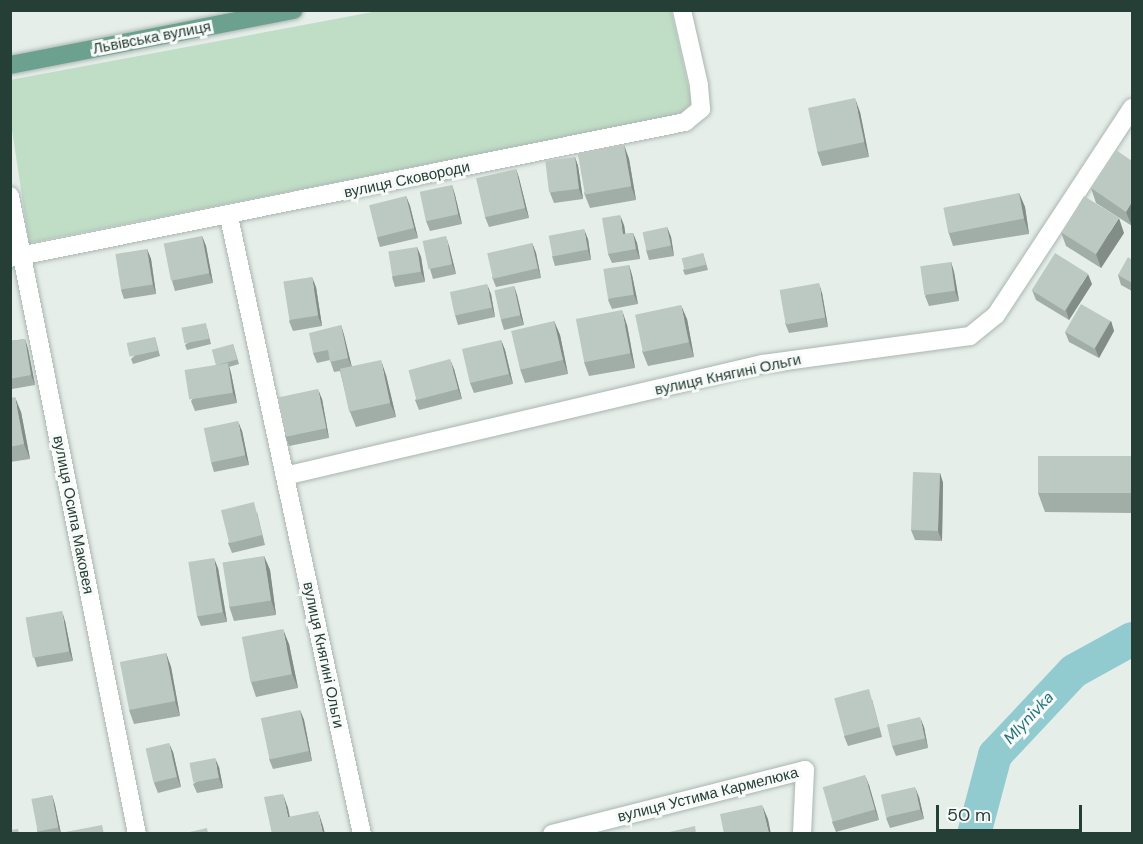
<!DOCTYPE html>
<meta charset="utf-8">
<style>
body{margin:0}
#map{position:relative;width:1143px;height:844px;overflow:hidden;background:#e6eeea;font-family:"DM Sans",sans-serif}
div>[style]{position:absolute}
.green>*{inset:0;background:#c0ddc6}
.river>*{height:34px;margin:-17px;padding:0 17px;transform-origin:17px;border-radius:17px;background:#92cbcf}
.roads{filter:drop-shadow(0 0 2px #a9b6b0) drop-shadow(0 0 2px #a9b6b0)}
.minor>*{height:18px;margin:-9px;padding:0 9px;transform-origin:9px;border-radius:9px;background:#fff}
.major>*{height:18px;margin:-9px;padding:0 9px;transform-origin:9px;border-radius:9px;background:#6da18f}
.wall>*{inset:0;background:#a1ada7}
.shaded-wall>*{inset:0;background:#838d88}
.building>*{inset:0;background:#bbc9c2;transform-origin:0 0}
span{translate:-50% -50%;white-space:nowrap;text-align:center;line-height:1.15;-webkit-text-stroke:6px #f7faf8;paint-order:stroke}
.street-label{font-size:15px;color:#263f36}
.water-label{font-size:16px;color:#227279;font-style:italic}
.frame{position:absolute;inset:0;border:12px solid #263f36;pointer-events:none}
.scale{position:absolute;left:936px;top:805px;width:146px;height:27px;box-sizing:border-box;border:3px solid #263f36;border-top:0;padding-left:8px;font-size:18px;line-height:21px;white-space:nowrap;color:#263f36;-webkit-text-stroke:4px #f7faf8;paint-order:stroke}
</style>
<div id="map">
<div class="green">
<i style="clip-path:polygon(671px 10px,692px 103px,680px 114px,29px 243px,11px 123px,10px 80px,378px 11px)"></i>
</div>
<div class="river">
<i style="left:974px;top:834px;width:82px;rotate:-75.1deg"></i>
<i style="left:995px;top:755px;width:115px;rotate:-46.8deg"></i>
<i style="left:1074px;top:671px;width:66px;rotate:-28.9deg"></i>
</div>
<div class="roads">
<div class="minor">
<i style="left:10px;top:196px;width:651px;rotate:78.74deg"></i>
<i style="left:229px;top:217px;width:631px;rotate:77.84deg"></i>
<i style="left:10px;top:258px;width:689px;rotate:-11.39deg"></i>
<i style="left:685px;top:122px;width:21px;rotate:-39deg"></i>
<i style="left:701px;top:109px;width:24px;rotate:-95deg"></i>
<i style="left:699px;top:85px;width:77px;rotate:-102.8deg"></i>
<i style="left:285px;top:476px;width:491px;rotate:-13.2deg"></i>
<i style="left:763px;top:364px;width:209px;rotate:-7.7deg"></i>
<i style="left:970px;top:336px;width:33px;rotate:-39deg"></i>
<i style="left:996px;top:315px;width:248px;rotate:-56.7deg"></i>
<i style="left:552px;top:834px;width:261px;rotate:-14.2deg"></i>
<i style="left:805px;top:770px;width:64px;rotate:92.7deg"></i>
</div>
<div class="major">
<i style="left:10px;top:65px;width:289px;rotate:-11deg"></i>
</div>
</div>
<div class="wall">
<i style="clip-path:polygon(860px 112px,869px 157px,822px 166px,817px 151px)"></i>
<i style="clip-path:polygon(624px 145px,629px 159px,636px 200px,590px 208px,584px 193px)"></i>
<i style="clip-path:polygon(575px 157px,578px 166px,583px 199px,554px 203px,550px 193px)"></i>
<i style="clip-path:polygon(1132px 161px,1132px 226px,1096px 203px,1091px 188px)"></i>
<i style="clip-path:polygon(516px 169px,519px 178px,529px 218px,489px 227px,485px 217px)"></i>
<i style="clip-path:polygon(452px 185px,455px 195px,462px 224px,430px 231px,426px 221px)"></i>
<i style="clip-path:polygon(1019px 193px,1025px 207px,1029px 234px,953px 246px,948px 231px)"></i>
<i style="clip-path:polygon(406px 196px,410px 206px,418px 238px,380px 247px,377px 237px)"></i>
<i style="clip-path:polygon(624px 225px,625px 234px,633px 233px,637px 243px,640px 259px,612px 263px,608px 254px)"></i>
<i style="clip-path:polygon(667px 227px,671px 237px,674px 256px,649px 260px,646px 250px)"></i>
<i style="clip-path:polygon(1061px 232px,1124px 233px,1101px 268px,1066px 246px)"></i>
<i style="clip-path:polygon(202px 236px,206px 246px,213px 283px,175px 291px,172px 281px)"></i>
<i style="clip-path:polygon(588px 239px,591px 260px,555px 266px,552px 256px)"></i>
<i style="clip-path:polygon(532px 243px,536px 253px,541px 278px,496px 287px,492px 277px)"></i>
<i style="clip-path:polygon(449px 246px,456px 274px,433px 279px,430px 269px)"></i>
<i style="clip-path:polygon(417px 247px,421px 257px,425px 282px,395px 287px,392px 277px)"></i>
<i style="clip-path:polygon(147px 249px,151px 259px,156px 294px,124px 299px,121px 290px)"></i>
<i style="clip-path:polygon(703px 253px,708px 270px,685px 275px,683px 270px)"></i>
<i style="clip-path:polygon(1132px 260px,1132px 291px,1121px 285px,1118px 275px)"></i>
<i style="clip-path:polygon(951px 262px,954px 272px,959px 301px,929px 306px,925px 296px)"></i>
<i style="clip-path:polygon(629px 265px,632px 275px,638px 304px,612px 309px,608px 300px)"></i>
<i style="clip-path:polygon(1092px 284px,1069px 320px,1036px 300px,1032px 290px)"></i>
<i style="clip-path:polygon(514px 286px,517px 295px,524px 325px,504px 330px,501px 320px)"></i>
<i style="clip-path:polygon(316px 287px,322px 326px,293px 331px,289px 321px)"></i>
<i style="clip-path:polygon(822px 293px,828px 327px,789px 333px,785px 323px)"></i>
<i style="clip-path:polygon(491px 294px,495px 317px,458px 325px,455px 315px)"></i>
<i style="clip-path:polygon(687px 319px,694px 357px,648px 366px,642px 351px)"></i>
<i style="clip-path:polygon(554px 321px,560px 335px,568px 374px,525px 383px,520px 369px)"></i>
<i style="clip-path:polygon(1111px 321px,1114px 331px,1099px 358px,1069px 342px,1065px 332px)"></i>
<i style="clip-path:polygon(341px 325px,344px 335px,352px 367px,386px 375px,396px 417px,356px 427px,350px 412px,340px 371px,334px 372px,330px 360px,317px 363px,313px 353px)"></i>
<i style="clip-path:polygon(627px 325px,635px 368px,589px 376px,584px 362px)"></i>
<i style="clip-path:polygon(207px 328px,211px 344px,187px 350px,185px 345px)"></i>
<i style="clip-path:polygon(155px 337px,160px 356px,133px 364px,131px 359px)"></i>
<i style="clip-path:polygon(25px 339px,28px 349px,35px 385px,12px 389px,10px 384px,10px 341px)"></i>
<i style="clip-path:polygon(501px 340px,505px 350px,513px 384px,474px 393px,470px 383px)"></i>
<i style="clip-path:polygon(233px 344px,239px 364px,229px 367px,231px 373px,237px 403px,195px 411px,191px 401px,216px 365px)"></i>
<i style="clip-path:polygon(454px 369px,462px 399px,419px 410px,415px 400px)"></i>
<i style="clip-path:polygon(10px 398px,21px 412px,30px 459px,10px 462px)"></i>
<i style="clip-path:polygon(322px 399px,329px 438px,289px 446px,285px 436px)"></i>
<i style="clip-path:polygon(242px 431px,249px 465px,214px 472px,211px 462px)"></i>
<i style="clip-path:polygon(1132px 456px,1132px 513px,1045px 512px,1038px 493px)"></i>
<i style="clip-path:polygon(940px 473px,943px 483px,942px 541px,915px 540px,911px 530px)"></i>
<i style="clip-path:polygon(257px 512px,265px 545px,232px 553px,228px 543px)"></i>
<i style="clip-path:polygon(264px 556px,270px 570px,276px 615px,234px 621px,229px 606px)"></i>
<i style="clip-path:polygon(218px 568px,227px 622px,201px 626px,197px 616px)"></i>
<i style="clip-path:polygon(65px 621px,73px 661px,37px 667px,34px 657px)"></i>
<i style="clip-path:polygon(289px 644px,298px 688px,256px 697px,251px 682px)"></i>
<i style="clip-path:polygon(166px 653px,171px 667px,180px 716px,134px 724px,129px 710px)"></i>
<i style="clip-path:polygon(872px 699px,882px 737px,848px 746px,844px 736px)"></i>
<i style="clip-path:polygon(300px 710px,304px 720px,312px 761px,273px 769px,269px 759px)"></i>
<i style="clip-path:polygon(924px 727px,928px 748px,896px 756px,892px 746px)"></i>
<i style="clip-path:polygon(173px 752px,181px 787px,158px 793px,154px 783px)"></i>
<i style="clip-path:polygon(219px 767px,223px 788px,197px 793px,193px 784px)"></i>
<i style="clip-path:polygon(869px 785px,879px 820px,836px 832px,832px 822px)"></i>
<i style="clip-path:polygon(52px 795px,55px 805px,61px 833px,105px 834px,38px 834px,37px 830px)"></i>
<i style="clip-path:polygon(919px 797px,924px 819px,890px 828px,886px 818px)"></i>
</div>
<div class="shaded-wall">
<i style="clip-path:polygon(855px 98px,860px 112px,869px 157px,864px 142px)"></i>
<i style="clip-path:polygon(624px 145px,629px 159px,636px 200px,631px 186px)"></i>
<i style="clip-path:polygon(575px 157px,578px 166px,583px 199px,579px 189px)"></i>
<i style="clip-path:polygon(516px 169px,519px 178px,529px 218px,525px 208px)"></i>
<i style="clip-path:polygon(452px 185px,455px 195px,462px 224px,458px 214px)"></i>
<i style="clip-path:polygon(1019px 193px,1025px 207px,1029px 234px,1024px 219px)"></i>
<i style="clip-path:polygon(406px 196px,410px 206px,418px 238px,414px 228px)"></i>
<i style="clip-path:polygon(1132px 202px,1132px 226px,1126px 212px)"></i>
<i style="clip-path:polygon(620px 215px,624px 225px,627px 244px,623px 234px)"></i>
<i style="clip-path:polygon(1119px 218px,1124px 233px,1101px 268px,1096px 254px)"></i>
<i style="clip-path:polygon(667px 227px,671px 237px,674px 256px,671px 246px)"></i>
<i style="clip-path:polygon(584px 229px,588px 239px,591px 260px,588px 250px)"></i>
<i style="clip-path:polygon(633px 233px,637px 243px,640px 259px,636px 249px)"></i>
<i style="clip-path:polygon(202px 236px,206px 246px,213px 283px,209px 273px)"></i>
<i style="clip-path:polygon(446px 236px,449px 246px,456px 274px,452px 264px)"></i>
<i style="clip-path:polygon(532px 243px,536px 253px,541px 278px,538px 268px)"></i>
<i style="clip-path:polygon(417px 247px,421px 257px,425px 282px,421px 272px)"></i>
<i style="clip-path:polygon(147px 249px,151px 259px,156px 294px,153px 285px)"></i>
<i style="clip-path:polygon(951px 262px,954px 272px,959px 301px,955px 291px)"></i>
<i style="clip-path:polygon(629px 265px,632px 275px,638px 304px,634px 295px)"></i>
<i style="clip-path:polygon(1088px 274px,1092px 284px,1069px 320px,1066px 310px)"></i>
<i style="clip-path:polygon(312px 277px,316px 287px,322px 326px,318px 316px)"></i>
<i style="clip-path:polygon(819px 283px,822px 293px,828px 327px,825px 317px)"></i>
<i style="clip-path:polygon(487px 284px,491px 294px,495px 317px,492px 307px)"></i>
<i style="clip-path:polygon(514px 286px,517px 295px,524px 325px,520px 315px)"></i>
<i style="clip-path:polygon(681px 305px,687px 319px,694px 357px,689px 342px)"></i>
<i style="clip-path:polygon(622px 310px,627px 325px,635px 368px,630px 353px)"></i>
<i style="clip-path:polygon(554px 321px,560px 335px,568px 374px,563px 360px)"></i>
<i style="clip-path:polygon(1111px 321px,1114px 331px,1099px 358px,1095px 348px)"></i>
<i style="clip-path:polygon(341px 325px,344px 335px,352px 368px,348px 358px)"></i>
<i style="clip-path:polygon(25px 339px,28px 349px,35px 385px,31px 375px)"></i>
<i style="clip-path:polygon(501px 340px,505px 350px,513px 384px,509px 374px)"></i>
<i style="clip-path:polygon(450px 359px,454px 369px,462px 399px,458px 389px)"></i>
<i style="clip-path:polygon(381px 360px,386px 375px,396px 417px,390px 403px)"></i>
<i style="clip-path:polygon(228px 363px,231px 373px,237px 403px,233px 393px)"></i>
<i style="clip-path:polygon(318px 389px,322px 399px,329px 438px,326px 428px)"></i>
<i style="clip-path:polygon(15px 397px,21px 412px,30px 459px,24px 444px)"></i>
<i style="clip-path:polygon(238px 421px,242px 431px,249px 465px,245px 455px)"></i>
<i style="clip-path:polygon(940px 473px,943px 483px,942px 541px,938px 531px)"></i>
<i style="clip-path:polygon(264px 556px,270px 570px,276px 615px,271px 600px)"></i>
<i style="clip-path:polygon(214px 558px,218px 568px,227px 622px,223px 612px)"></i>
<i style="clip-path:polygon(62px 611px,65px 621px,73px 661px,69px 651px)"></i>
<i style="clip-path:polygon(283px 629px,289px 644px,298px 688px,292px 674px)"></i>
<i style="clip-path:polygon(166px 653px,171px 667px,180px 716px,175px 701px)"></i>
<i style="clip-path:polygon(300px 710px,304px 720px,312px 761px,309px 751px)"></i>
<i style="clip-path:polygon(920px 717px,924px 727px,928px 748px,925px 738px)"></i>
<i style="clip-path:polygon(169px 743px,173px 752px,181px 787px,177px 777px)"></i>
<i style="clip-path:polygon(215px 758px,219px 767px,223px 788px,219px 778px)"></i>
<i style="clip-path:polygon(865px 775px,869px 785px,879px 820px,875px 810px)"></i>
<i style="clip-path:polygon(915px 787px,919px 797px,924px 819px,920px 809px)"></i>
<i style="clip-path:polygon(283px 794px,288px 808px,293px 832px,288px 817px)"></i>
<i style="clip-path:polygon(52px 795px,55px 805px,61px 834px,58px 827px)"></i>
<i style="clip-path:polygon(762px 805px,768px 819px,771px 834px,769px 834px)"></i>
<i style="clip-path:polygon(318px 811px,323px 826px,325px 834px,323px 834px)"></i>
</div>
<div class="building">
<i style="left:855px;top:98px;width:45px;height:48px;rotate:78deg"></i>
<i style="left:624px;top:145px;width:42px;height:47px;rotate:80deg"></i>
<i style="clip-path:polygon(1116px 150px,1132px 161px,1132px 202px,1126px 212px,1091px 188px)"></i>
<i style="left:575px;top:157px;width:32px;height:30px;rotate:83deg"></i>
<i style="left:516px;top:169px;width:40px;height:41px;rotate:77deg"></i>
<i style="left:452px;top:185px;width:30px;height:33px;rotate:78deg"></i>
<i style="left:1019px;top:193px;width:26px;height:77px;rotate:79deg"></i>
<i style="left:406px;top:196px;width:33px;height:38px;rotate:76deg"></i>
<i style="left:1084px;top:196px;width:41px;height:43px;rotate:32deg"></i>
<i style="clip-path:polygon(620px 215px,623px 234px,633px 233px,636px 249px,608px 254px,602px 218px)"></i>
<i style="left:667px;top:227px;width:19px;height:25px;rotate:78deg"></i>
<i style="left:584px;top:229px;width:21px;height:36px;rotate:79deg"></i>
<i style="left:202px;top:236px;width:38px;height:39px;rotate:79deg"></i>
<i style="left:446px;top:236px;width:29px;height:24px;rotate:78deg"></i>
<i style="left:532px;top:243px;width:26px;height:46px;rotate:77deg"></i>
<i style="left:417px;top:247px;width:25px;height:29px;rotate:81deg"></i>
<i style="left:147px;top:249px;width:36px;height:32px;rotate:81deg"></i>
<i style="left:703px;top:253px;width:12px;height:22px;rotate:76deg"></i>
<i style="left:1055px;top:253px;width:39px;height:44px;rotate:32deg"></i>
<i style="clip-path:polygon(1128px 257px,1132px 260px,1132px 283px,1118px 275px)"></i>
<i style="left:951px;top:262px;width:29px;height:31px;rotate:82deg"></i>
<i style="left:629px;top:265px;width:30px;height:26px;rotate:81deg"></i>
<i style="left:312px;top:277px;width:39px;height:29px;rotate:81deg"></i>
<i style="left:819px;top:283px;width:35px;height:40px;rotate:80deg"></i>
<i style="left:487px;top:284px;width:24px;height:38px;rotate:78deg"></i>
<i style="left:514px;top:286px;width:30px;height:20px;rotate:78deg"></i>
<i style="left:1081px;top:304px;width:34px;height:32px;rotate:30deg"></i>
<i style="left:681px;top:305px;width:38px;height:47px;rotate:78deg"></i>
<i style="left:622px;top:310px;width:44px;height:47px;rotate:79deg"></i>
<i style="left:554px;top:321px;width:40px;height:44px;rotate:77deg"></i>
<i style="left:206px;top:323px;width:16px;height:25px;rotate:79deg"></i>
<i style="clip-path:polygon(341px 325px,348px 358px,330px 362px,328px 350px,313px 353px,309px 333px)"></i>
<i style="left:155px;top:337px;width:14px;height:29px;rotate:78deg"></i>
<i style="clip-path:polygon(25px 339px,31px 375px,10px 379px,10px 341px)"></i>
<i style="left:501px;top:340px;width:35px;height:40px;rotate:77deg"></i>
<i style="left:233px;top:344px;width:16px;height:22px;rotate:75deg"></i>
<i style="left:450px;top:359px;width:31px;height:43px;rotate:75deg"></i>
<i style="left:381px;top:360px;width:44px;height:42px;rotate:78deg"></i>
<i style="left:228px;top:363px;width:30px;height:44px;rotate:81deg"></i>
<i style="left:318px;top:389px;width:40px;height:41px;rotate:78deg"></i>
<i style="clip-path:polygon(15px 397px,24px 444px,10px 447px,10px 398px)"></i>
<i style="left:238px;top:421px;width:35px;height:35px;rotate:78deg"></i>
<i style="left:1038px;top:456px;width:94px;height:37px"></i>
<i style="left:913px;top:472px;width:27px;height:58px;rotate:2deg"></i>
<i style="left:254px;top:502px;width:34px;height:34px;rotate:76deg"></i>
<i style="left:264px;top:556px;width:45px;height:42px;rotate:81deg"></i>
<i style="left:214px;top:558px;width:55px;height:26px;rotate:81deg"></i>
<i style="left:62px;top:611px;width:41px;height:37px;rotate:80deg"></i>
<i style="left:283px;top:629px;width:46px;height:42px;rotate:79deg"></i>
<i style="left:166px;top:653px;width:49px;height:47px;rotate:79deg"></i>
<i style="left:869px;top:689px;width:39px;height:36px;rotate:75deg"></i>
<i style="left:300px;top:710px;width:42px;height:40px;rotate:78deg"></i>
<i style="left:920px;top:717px;width:22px;height:34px;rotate:77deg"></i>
<i style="left:169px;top:743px;width:35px;height:24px;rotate:77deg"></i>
<i style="left:215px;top:758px;width:20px;height:26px;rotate:79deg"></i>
<i style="left:865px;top:775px;width:36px;height:44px;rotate:74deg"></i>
<i style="left:915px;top:787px;width:23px;height:35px;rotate:77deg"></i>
<i style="clip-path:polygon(283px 794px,288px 817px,318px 811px,323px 834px,272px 834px,264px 797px)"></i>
<i style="left:52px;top:795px;width:33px;height:21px;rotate:79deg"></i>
<i style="clip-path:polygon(762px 805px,769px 834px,724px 834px,720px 814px)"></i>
<i style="clip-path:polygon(102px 825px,104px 834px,61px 834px,60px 833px)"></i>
<i style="clip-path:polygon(695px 826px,696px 834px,661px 834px)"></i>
<i style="clip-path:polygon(207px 828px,208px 834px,181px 834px)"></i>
<i style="clip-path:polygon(18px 829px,19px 834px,10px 834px,10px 830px)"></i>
</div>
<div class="street-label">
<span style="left:152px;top:38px;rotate:-11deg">Львівська вулиця</span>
<span style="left:407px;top:180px;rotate:-12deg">вулиця Сковороди</span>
<span style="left:728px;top:375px;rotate:-12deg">вулиця Княгині Ольги</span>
<span style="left:73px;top:515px;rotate:79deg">вулиця Осипа Маковея</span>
<span style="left:323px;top:655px;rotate:78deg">вулиця Княгині Ольги</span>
<span style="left:708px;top:795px;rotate:-14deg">вулиця Устима Кармелюка</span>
</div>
<div class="water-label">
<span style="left:1029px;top:718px;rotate:-47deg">Mlynivka</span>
</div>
<div class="frame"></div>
<div class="scale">50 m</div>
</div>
